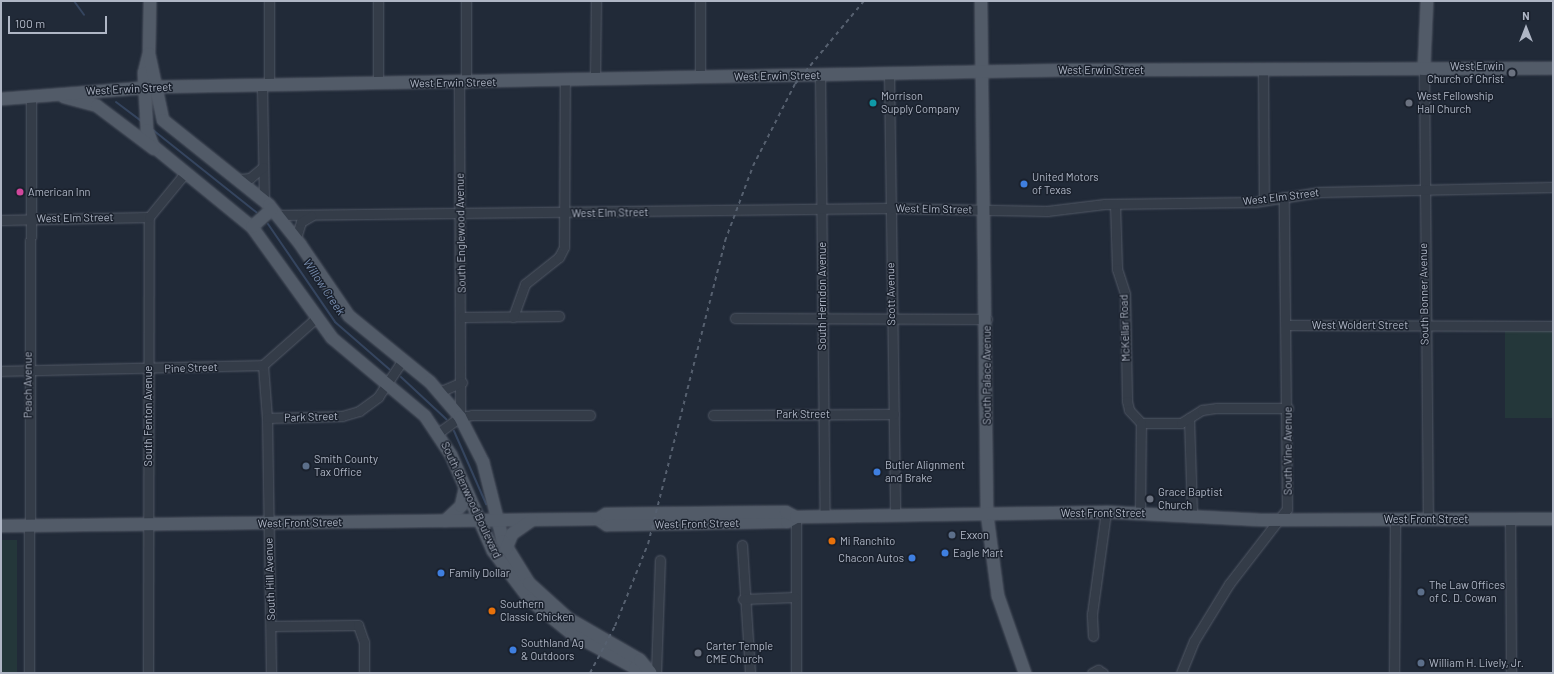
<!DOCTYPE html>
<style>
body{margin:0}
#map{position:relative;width:1554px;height:674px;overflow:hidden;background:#212a38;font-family:Barlow,sans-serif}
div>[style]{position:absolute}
.green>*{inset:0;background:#24373a;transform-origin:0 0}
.stream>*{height:2px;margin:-1px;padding:0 1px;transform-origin:1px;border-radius:1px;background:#35455f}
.roads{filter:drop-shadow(0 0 1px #525966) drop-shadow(0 0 1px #525966)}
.minor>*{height:9px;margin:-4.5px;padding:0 4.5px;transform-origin:4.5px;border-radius:4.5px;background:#343c48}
.major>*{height:12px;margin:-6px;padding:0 6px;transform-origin:6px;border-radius:6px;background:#525b68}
.rail>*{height:2px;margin-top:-1px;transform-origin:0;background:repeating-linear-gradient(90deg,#56606f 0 4px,transparent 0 8px)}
.dots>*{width:11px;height:11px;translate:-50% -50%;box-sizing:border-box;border:2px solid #1a212d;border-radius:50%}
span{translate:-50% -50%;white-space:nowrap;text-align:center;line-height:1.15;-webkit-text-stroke:3px #1a212d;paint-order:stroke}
.poi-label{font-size:11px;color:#afb6c5}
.right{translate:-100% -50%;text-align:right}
.left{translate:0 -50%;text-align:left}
.street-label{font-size:11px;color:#afb6c5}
.water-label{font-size:12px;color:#778cad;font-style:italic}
.frame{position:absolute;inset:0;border:2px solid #afb6c5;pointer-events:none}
.north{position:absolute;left:1506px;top:8px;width:40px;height:40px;-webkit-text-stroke:3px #1a212d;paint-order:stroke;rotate:0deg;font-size:11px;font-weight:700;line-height:16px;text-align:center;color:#afb6c5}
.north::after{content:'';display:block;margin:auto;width:14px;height:18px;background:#afb6c5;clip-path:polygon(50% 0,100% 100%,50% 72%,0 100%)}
.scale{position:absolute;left:8px;top:16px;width:99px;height:18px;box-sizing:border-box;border:2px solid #afb6c5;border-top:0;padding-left:5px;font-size:12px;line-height:14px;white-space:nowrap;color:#afb6c5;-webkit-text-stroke:3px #1a212d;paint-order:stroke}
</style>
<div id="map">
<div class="green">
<i style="left:1505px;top:331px;width:48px;height:87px"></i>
<i style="left:1px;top:540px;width:16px;height:133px"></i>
</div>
<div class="stream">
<i style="left:74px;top:1px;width:17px;rotate:54deg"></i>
<i style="left:116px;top:102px;width:31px;rotate:37deg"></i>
<i style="left:153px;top:130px;width:132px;rotate:38.5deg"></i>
<i style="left:268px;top:224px;width:119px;rotate:55.6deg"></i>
<i style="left:335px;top:322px;width:72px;rotate:41deg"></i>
<i style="left:401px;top:377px;width:62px;rotate:43deg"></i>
<i style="left:454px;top:431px;width:80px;rotate:66.3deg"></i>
</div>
<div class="roads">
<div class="minor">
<i style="left:1263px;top:69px;width:131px;rotate:89.6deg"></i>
<i style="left:1424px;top:69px;width:450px;rotate:89.5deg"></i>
<i style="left:889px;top:73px;width:442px;rotate:89.2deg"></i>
<i style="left:820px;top:75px;width:442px;rotate:89.4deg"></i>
<i style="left:700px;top:77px;width:76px;rotate:-90deg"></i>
<i style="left:595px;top:79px;width:78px;rotate:-89.3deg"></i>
<i style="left:378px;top:83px;width:82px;rotate:-90deg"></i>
<i style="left:459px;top:83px;width:334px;rotate:89.8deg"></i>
<i style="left:466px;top:83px;width:82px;rotate:-90deg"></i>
<i style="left:269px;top:85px;width:84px;rotate:-90deg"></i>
<i style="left:262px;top:86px;width:114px;rotate:89deg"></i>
<i style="left:240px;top:179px;width:10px;rotate:-6deg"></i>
<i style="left:250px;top:178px;width:17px;rotate:-40deg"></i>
<i style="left:1115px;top:204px;width:65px;rotate:88.2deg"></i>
<i style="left:1117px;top:269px;width:26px;rotate:72deg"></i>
<i style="left:1125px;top:294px;width:107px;rotate:88.9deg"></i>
<i style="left:1127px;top:401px;width:9px;rotate:77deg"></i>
<i style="left:1129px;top:410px;width:18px;rotate:47deg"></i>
<i style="left:278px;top:215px;width:611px;rotate:-0.66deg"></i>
<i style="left:889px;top:208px;width:158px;rotate:1.1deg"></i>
<i style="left:1047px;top:211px;width:58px;rotate:-6.9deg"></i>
<i style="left:1105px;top:204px;width:150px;rotate:-0.8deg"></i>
<i style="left:1255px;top:202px;width:65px;rotate:-8.9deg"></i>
<i style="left:1319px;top:192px;width:234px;rotate:-1.2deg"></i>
<i style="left:1px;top:220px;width:148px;rotate:-1.2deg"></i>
<i style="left:296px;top:238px;width:17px;rotate:-73deg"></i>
<i style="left:301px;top:222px;width:12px;rotate:-31deg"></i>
<i style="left:462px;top:317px;width:97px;rotate:-0.6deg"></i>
<i style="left:513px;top:317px;width:35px;rotate:-70deg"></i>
<i style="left:525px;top:284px;width:43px;rotate:-38.5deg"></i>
<i style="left:559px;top:257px;width:11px;rotate:-63deg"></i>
<i style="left:564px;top:247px;width:168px;rotate:-89.7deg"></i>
<i style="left:735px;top:318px;width:252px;rotate:0.2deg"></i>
<i style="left:1288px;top:325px;width:265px;rotate:0.2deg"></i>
<i style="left:263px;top:365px;width:53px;rotate:85.7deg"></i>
<i style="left:267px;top:418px;width:255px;rotate:89.1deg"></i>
<i style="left:1px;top:371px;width:262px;rotate:-1.3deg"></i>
<i style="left:263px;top:365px;width:69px;rotate:-41.5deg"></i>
<i style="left:439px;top:392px;width:25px;rotate:-23deg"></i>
<i style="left:713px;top:415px;width:181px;rotate:-0.3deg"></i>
<i style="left:267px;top:418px;width:75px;rotate:-1.5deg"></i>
<i style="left:342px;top:416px;width:18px;rotate:-16deg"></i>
<i style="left:359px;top:411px;width:24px;rotate:-36deg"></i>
<i style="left:378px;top:397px;width:43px;rotate:-56.3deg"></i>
<i style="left:1189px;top:418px;width:98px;rotate:88.2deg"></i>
<i style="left:1141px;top:423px;width:40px"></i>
<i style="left:1181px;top:423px;width:25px;rotate:-32deg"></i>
<i style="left:1202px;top:410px;width:15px;rotate:-8deg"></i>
<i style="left:1217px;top:408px;width:71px"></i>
<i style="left:438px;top:433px;width:27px;rotate:-36deg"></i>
<i style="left:460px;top:417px;width:12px;rotate:-9deg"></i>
<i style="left:472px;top:415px;width:118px"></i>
<i style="left:1140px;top:513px;width:90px;rotate:-89.4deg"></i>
<i style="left:796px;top:517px;width:156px;rotate:90deg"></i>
<i style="left:1510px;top:519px;width:154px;rotate:89.6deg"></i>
<i style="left:742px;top:545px;width:128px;rotate:86.4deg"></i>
<i style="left:743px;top:599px;width:52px;rotate:-2.2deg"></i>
<i style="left:271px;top:626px;width:87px;rotate:-0.7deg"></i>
<i style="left:358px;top:625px;width:18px;rotate:71deg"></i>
<i style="left:364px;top:642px;width:31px;rotate:90deg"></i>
<i style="left:1093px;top:636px;width:22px;rotate:-93deg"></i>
<i style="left:1092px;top:614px;width:103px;rotate:-82.2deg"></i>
<i style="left:29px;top:673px;width:577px;rotate:-89.8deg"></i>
<i style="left:148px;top:673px;width:456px;rotate:-89.9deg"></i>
<i style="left:149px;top:217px;width:58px;rotate:-50.6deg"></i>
<i style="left:656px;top:673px;width:113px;rotate:-88deg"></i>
<i style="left:1092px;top:673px;width:7px;rotate:-27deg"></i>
<i style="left:1098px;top:670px;width:6px;rotate:31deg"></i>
<i style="left:1181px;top:673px;width:35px;rotate:-68deg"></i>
<i style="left:1194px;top:641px;width:67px;rotate:-58.4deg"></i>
<i style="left:1229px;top:584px;width:95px;rotate:-52.3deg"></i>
<i style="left:1287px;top:509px;width:312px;rotate:-90.6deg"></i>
<i style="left:1394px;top:673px;width:153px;rotate:-89.6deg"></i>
</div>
<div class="major">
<i style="left:150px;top:1px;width:52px;rotate:91.1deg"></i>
<i style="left:149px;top:53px;width:21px;rotate:104deg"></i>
<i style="left:144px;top:73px;width:57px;rotate:87deg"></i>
<i style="left:147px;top:130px;width:17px;rotate:69deg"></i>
<i style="left:153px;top:146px;width:128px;rotate:39.3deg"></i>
<i style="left:252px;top:227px;width:137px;rotate:54.2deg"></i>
<i style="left:332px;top:338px;width:121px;rotate:40deg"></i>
<i style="left:425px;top:416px;width:47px;rotate:56.3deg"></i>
<i style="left:451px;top:455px;width:105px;rotate:66.4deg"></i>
<i style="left:493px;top:551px;width:61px;rotate:52.9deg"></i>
<i style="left:530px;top:600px;width:53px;rotate:38.8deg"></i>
<i style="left:571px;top:633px;width:73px;rotate:28.7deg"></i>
<i style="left:635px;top:668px;width:12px;rotate:5deg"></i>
<i style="left:981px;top:1px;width:513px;rotate:89.33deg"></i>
<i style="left:987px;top:514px;width:83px;rotate:82.4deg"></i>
<i style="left:998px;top:596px;width:82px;rotate:70.7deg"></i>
<i style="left:149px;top:54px;width:67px;rotate:78deg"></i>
<i style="left:163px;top:120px;width:136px;rotate:38.7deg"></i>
<i style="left:269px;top:205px;width:50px;rotate:51.5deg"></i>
<i style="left:300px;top:244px;width:87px;rotate:55.8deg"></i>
<i style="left:349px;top:316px;width:104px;rotate:39.2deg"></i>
<i style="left:430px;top:382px;width:46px;rotate:49.4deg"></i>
<i style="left:460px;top:417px;width:51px;rotate:62.9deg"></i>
<i style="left:483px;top:462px;width:81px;rotate:75.8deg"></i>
<i style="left:503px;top:541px;width:49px;rotate:58.2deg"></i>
<i style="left:529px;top:583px;width:54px;rotate:42deg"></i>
<i style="left:569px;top:619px;width:82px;rotate:30deg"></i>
<i style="left:640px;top:660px;width:16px;rotate:50deg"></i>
<i style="left:1424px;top:69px;width:68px;rotate:-87.5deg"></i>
<i style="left:64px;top:97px;width:34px;rotate:15deg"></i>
<i style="left:97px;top:106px;width:71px;rotate:37deg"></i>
<i style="left:1px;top:99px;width:154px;rotate:-4.5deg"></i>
<i style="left:155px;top:87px;width:917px;rotate:-1.06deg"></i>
<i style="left:1072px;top:70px;width:481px;rotate:-0.2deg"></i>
<i style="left:252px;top:227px;width:27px;rotate:-42deg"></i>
<i style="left:598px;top:519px;width:11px;rotate:34deg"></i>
<i style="left:607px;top:525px;width:180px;rotate:-1deg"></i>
<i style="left:787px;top:522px;width:10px;rotate:-29deg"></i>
<i style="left:445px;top:521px;width:22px;rotate:-43deg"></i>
<i style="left:461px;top:506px;width:17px;rotate:-77deg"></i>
<i style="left:1px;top:526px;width:597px;rotate:-0.67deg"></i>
<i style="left:598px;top:519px;width:9px;rotate:-32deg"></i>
<i style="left:606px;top:514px;width:180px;rotate:-0.6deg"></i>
<i style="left:786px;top:512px;width:11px;rotate:27deg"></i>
<i style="left:796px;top:517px;width:310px;rotate:-0.9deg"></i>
<i style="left:1106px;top:512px;width:155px;rotate:3deg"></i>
<i style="left:1261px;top:520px;width:292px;rotate:-0.2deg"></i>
<i style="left:506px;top:549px;width:16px;rotate:-68deg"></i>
<i style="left:512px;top:534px;width:24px;rotate:-35deg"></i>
</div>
</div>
<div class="rail">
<i style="left:590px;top:673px;width:53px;rotate:-62deg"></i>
<i style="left:615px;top:626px;width:88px;rotate:-68.1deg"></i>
<i style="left:648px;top:544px;width:313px;rotate:-75.7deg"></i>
<i style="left:725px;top:241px;width:80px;rotate:-69.5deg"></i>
<i style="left:753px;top:166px;width:92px;rotate:-62.9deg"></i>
<i style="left:795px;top:84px;width:108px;rotate:-50.3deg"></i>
</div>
<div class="dots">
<i style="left:1512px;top:73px;background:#6b7280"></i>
<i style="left:873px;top:103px;background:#0f9aa8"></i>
<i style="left:1409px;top:103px;background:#6b7280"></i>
<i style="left:1024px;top:184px;background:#3f7fe0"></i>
<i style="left:20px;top:192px;background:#d1479c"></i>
<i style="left:306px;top:466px;background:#5c6f8a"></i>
<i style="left:877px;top:472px;background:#3f7fe0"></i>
<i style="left:1150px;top:499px;background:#6b7280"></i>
<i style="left:952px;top:535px;background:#5c6f8a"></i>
<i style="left:832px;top:541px;background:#e8710a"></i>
<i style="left:945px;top:553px;background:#3f7fe0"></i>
<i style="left:912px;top:558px;background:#3f7fe0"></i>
<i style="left:441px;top:573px;background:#3f7fe0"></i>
<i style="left:1421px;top:592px;background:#5c6f8a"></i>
<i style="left:492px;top:611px;background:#e8710a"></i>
<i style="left:513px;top:650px;background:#3f7fe0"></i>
<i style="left:698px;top:653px;background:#6b7280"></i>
<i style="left:1421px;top:663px;background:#5c6f8a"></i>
</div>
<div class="poi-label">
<span class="right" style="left:1504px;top:73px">West Erwin<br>Church of Christ</span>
<span class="left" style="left:881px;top:103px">Morrison<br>Supply Company</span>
<span class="left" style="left:1417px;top:103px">West Fellowship<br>Hall Church</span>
<span class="left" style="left:1032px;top:184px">United Motors<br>of Texas</span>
<span class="left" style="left:28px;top:192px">American Inn</span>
<span class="left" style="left:314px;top:466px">Smith County<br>Tax Office</span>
<span class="left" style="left:885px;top:472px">Butler Alignment<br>and Brake</span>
<span class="left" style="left:1158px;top:499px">Grace Baptist<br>Church</span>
<span class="left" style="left:960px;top:535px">Exxon</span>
<span class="left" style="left:840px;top:541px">Mi Ranchito</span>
<span class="left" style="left:953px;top:553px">Eagle Mart</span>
<span class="right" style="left:904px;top:558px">Chacon Autos</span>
<span class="left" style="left:449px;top:573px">Family Dollar</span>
<span class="left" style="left:1429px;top:592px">The Law Offices<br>of C. D. Cowan</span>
<span class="left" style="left:500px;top:611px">Southern<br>Classic Chicken</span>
<span class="left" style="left:521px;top:650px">Southland Ag<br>&amp; Outdoors</span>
<span class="left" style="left:706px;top:653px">Carter Temple<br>CME Church</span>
<span class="left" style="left:1429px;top:663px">William H. Lively, Jr.</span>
</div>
<div class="street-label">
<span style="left:1101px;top:70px">West Erwin Street</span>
<span style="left:777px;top:76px;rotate:-1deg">West Erwin Street</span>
<span style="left:453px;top:83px;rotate:-1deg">West Erwin Street</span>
<span style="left:129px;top:89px;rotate:-3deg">West Erwin Street</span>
<span style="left:1281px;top:197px;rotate:-7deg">West Elm Street</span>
<span style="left:934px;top:209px;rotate:1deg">West Elm Street</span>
<span style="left:610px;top:213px;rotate:-1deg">West Elm Street</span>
<span style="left:75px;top:218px;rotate:-1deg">West Elm Street</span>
<span style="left:461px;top:233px;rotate:-91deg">South Englewood Avenue</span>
<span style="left:891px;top:294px;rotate:-91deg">Scott Avenue</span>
<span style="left:1424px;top:294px;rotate:-91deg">South Bonner Avenue</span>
<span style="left:822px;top:296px;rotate:-90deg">South Herndon Avenue</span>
<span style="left:1360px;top:325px">West Woldert Street</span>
<span style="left:1125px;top:328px;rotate:-92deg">McKellar Road</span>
<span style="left:191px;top:368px;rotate:-2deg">Pine Street</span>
<span style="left:987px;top:375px;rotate:-90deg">South Palace Avenue</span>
<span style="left:28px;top:385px;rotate:-90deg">Peach Avenue</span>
<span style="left:803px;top:414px">Park Street</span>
<span style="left:148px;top:416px;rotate:-90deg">South Fenton Avenue</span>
<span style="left:311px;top:417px;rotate:-2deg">Park Street</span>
<span style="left:1288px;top:451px;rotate:-90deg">South Vine Avenue</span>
<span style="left:471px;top:500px;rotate:65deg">South Glenwood Boulevard</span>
<span style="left:1103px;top:513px">West Front Street</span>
<span style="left:1426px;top:519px">West Front Street</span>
<span style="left:300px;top:523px;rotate:-1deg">West Front Street</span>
<span style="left:697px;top:524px;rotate:-1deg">West Front Street</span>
<span style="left:270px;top:579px;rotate:-92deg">South Hill Avenue</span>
</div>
<div class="water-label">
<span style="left:324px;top:287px;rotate:56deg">Willow Creek</span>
</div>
<div class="frame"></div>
<div class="north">N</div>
<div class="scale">100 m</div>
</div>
